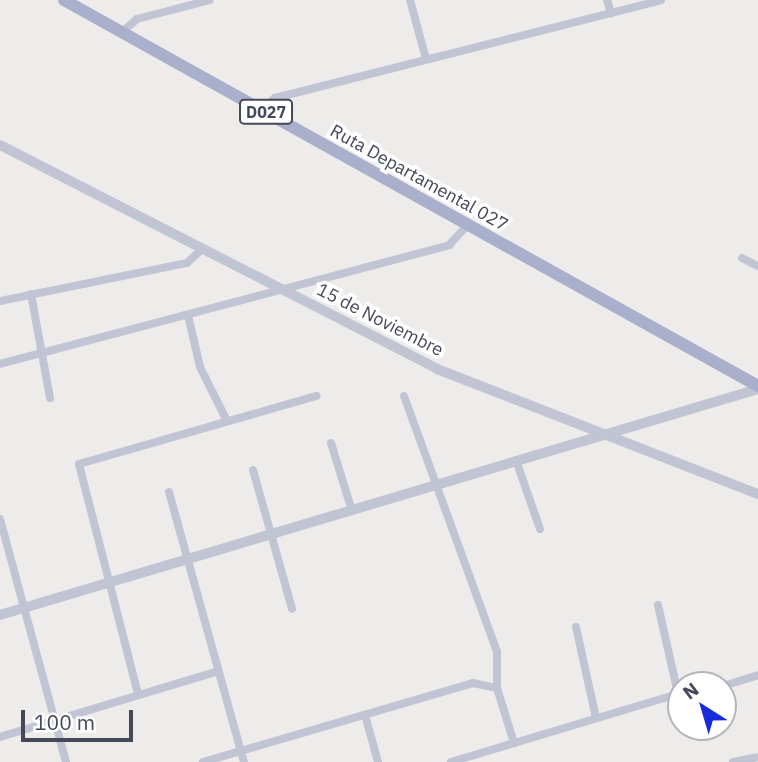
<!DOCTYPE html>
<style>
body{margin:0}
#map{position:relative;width:758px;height:762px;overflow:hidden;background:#eeeceb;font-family:"IBM Plex Sans",sans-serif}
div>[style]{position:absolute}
.minor>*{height:8px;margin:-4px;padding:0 4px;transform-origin:4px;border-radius:4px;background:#c1c5d3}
.tertiary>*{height:10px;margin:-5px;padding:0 5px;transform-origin:5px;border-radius:5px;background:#c1c5d3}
.primary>*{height:12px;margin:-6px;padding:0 6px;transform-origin:6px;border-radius:6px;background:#aaafcb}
span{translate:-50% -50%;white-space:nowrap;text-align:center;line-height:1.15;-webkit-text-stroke:7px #fff;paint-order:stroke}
.shield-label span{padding:2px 5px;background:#fff;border:2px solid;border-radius:5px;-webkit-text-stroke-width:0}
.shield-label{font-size:16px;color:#444858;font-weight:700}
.street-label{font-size:18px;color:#444858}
.north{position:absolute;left:667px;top:671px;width:70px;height:70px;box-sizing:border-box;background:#fff;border:2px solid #b4b6bc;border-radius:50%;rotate:323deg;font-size:19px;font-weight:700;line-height:28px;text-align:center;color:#444858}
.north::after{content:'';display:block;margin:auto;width:24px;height:32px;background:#182adb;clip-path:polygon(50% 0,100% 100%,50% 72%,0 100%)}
.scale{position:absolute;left:21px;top:710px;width:112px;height:32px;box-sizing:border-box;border:4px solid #444858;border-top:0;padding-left:9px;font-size:21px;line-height:24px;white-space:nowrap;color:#444858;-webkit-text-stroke:5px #fff;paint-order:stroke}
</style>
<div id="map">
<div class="minor">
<i style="left:410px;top:0;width:61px;rotate:74.8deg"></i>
<i style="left:607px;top:0;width:14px;rotate:73deg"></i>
<i style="left:122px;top:32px;width:20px;rotate:-41deg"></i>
<i style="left:137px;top:19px;width:75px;rotate:-14.6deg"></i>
<i style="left:262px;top:110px;width:18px;rotate:-43deg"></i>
<i style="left:275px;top:98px;width:398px;rotate:-14.2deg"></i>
<i style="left:742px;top:258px;width:18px;rotate:27deg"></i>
<i style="left:31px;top:294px;width:106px;rotate:79.6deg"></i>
<i style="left:0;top:301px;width:191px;rotate:-11.5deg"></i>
<i style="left:187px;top:263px;width:21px;rotate:-43deg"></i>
<i style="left:188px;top:315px;width:53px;rotate:77deg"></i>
<i style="left:200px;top:367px;width:60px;rotate:63.4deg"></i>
<i style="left:0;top:364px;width:465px;rotate:-14.8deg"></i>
<i style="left:449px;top:245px;width:26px;rotate:-47deg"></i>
<i style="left:404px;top:396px;width:272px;rotate:70deg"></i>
<i style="left:497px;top:652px;width:36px;rotate:90deg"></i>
<i style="left:331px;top:443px;width:71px;rotate:72.8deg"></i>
<i style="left:517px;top:463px;width:70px;rotate:70.8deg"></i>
<i style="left:253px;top:470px;width:144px;rotate:74.3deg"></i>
<i style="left:169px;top:492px;width:280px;rotate:74.5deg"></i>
<i style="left:0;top:519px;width:252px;rotate:74.8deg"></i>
<i style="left:658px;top:605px;width:91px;rotate:77.3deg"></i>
<i style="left:576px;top:627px;width:93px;rotate:77.6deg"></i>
<i style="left:723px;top:686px;width:37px;rotate:-17deg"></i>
<i style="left:138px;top:694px;width:237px;rotate:-104.4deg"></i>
<i style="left:79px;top:464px;width:247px;rotate:-16deg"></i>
<i style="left:365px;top:715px;width:49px;rotate:74.5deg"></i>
<i style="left:0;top:737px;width:228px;rotate:-16.8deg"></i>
<i style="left:203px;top:762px;width:281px;rotate:-16.3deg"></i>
<i style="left:473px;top:683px;width:25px;rotate:12deg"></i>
<i style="left:497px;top:688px;width:58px;rotate:72.8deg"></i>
<i style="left:451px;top:762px;width:240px;rotate:-16.7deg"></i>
<i style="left:733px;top:762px;width:25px;rotate:-11deg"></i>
</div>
<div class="tertiary">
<i style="left:0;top:145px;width:491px;rotate:27.1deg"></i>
<i style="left:437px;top:369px;width:344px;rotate:21.3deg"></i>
<i style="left:0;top:615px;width:791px;rotate:-16.6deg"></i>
</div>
<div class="primary">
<i style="left:64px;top:0;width:794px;rotate:29.08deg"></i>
</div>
<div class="shield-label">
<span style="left:266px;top:112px">D027</span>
</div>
<div class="street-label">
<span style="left:419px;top:178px;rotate:29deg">Ruta Departamental 027</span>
<span style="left:380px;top:320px;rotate:27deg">15 de Noviembre</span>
</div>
<div class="north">N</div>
<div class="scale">100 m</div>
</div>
